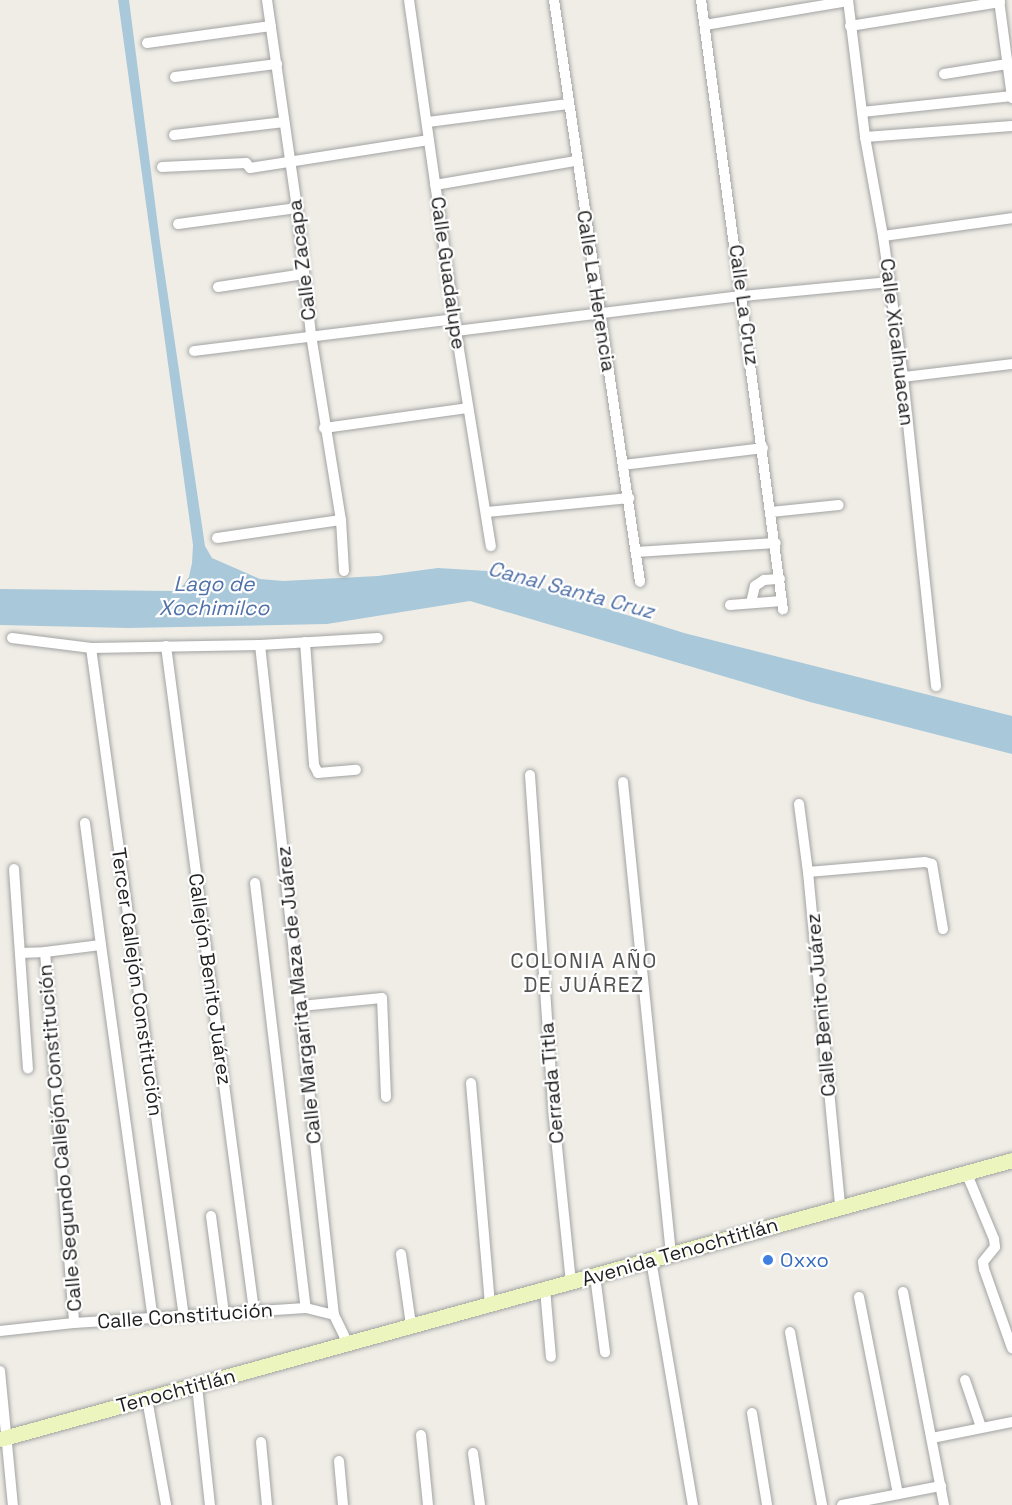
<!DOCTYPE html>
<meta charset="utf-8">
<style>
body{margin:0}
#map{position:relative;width:1012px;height:1505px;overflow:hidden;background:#efede6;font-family:"Space Grotesk",sans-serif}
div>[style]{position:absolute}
.water>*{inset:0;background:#a9c8da}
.roads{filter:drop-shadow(0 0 2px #a3a3a3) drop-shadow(0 0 2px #a3a3a3)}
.street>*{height:10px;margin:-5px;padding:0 5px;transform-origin:5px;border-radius:5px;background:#fff}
.secondary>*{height:15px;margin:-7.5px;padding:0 7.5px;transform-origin:7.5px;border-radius:7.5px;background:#ebf5bd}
.dots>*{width:16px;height:16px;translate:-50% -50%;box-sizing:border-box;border:3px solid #fff;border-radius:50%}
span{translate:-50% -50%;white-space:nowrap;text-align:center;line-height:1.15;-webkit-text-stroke:4.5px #fff;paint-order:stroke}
.street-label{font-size:20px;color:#1f1f1f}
.shop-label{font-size:20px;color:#366cbe}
.left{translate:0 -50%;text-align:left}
.water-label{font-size:21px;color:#5171a8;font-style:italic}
.neighbourhood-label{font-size:21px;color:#525252;letter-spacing:1.5px}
</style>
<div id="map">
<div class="water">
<i style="clip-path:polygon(118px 0,129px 0,160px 242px,205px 546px,212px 558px,260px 579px,283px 581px,378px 576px,438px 568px,487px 571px,684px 633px,1012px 716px,1012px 754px,810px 702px,470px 601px,327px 624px,128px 628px,0 625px,0 589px,174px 591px,182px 587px,189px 577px,192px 563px,193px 545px)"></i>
</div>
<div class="roads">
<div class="street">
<i style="left:267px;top:0;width:210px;rotate:81.8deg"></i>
<i style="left:297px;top:208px;width:128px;rotate:83.7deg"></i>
<i style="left:311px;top:335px;width:187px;rotate:80.8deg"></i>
<i style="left:341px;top:520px;width:51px;rotate:86.6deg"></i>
<i style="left:409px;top:0;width:334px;rotate:81.9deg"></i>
<i style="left:456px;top:331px;width:218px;rotate:80.8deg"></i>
<i style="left:554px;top:0;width:588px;rotate:81.59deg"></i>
<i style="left:701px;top:0;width:615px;rotate:82.34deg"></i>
<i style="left:848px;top:0;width:138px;rotate:82.9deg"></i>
<i style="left:865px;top:137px;width:101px;rotate:79.7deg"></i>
<i style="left:883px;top:236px;width:142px;rotate:81.9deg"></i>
<i style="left:903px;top:377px;width:311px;rotate:83.9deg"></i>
<i style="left:999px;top:0;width:99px;rotate:82.4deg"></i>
<i style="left:705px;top:25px;width:145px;rotate:-9.5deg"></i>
<i style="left:850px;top:26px;width:152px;rotate:-9.1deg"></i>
<i style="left:147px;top:43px;width:125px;rotate:-7.8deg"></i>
<i style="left:944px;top:74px;width:64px;rotate:-9deg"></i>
<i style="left:175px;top:77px;width:103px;rotate:-7.3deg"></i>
<i style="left:862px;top:112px;width:151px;rotate:-6.1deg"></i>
<i style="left:428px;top:122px;width:141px;rotate:-7.3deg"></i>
<i style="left:174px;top:135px;width:111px;rotate:-6.7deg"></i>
<i style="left:865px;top:137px;width:147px;rotate:-4.3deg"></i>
<i style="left:162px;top:167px;width:84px;rotate:-2.7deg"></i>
<i style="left:246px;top:163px;width:6px;rotate:51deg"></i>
<i style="left:250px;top:168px;width:181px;rotate:-8.9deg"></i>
<i style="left:435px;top:185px;width:143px;rotate:-9.7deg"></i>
<i style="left:178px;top:224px;width:120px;rotate:-7.7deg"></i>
<i style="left:883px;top:236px;width:130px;rotate:-7.9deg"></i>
<i style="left:218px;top:287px;width:87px;rotate:-8.6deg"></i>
<i style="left:456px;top:331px;width:289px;rotate:-7deg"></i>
<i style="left:743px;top:296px;width:147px;rotate:-5.5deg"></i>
<i style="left:194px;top:351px;width:262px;rotate:-7deg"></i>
<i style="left:903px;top:377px;width:110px;rotate:-6.8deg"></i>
<i style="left:324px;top:428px;width:145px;rotate:-7.9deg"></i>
<i style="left:623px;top:465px;width:141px;rotate:-6.9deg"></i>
<i style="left:487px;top:512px;width:143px;rotate:-5.6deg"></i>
<i style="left:771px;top:512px;width:68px;rotate:-5.9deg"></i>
<i style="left:217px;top:538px;width:125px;rotate:-8.3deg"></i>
<i style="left:636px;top:552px;width:140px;rotate:-3.7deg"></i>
<i style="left:751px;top:603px;width:17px;rotate:-77deg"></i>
<i style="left:755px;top:586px;width:11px;rotate:-34deg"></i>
<i style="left:764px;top:580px;width:16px;rotate:-4deg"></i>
<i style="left:730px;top:605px;width:52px;rotate:-4.4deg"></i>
<i style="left:12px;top:638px;width:80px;rotate:7.2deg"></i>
<i style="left:91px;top:648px;width:169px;rotate:-1deg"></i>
<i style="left:260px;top:645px;width:118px;rotate:-3.4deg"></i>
<i style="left:305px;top:642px;width:123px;rotate:85.8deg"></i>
<i style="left:314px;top:765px;width:9px;rotate:63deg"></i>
<i style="left:318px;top:773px;width:38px;rotate:-5deg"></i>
<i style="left:260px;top:645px;width:674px;rotate:83.7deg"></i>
<i style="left:334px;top:1315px;width:30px;rotate:64deg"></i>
<i style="left:166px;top:646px;width:671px;rotate:82.46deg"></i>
<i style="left:91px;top:648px;width:675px;rotate:82.09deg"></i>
<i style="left:530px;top:775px;width:344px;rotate:86deg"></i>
<i style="left:554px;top:1118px;width:165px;rotate:84.1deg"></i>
<i style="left:623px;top:782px;width:475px;rotate:84.2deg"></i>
<i style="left:799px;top:804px;width:69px;rotate:82.5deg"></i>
<i style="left:808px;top:872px;width:337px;rotate:84.5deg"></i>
<i style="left:14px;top:869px;width:200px;rotate:86deg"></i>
<i style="left:808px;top:872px;width:117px;rotate:-4.9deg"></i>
<i style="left:925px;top:862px;width:7px;rotate:16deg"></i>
<i style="left:932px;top:864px;width:66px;rotate:80.4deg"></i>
<i style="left:255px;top:883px;width:428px;rotate:83.2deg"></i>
<i style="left:101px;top:945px;width:377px;rotate:82.1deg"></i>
<i style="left:45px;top:952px;width:372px;rotate:85.5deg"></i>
<i style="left:20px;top:953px;width:25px;rotate:-2deg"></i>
<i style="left:45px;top:952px;width:56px;rotate:-7.1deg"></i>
<i style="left:101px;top:945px;width:123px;rotate:-97.5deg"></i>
<i style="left:301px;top:1006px;width:81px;rotate:-5.6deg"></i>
<i style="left:382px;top:998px;width:99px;rotate:87.7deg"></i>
<i style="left:471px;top:1083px;width:221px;rotate:85.1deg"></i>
<i style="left:966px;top:1172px;width:73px;rotate:67.3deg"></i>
<i style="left:994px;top:1239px;width:8px;rotate:83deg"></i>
<i style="left:995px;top:1247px;width:19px;rotate:129deg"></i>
<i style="left:983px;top:1262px;width:7px;rotate:82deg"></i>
<i style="left:984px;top:1269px;width:84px;rotate:70.5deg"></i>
<i style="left:211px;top:1216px;width:99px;rotate:82.4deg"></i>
<i style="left:401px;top:1254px;width:72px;rotate:82deg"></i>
<i style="left:651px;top:1260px;width:249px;rotate:80.3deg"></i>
<i style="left:595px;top:1276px;width:77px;rotate:82.5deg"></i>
<i style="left:545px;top:1289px;width:68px;rotate:85deg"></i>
<i style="left:903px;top:1292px;width:217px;rotate:79.1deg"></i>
<i style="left:859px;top:1297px;width:201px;rotate:78.8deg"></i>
<i style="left:0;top:1331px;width:74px;rotate:-6.2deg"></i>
<i style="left:74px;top:1323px;width:232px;rotate:-3.7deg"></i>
<i style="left:306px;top:1308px;width:29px;rotate:14deg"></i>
<i style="left:790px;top:1332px;width:176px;rotate:79.5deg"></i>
<i style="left:0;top:1371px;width:135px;rotate:84.5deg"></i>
<i style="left:965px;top:1380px;width:50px;rotate:71.2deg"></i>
<i style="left:197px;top:1386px;width:120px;rotate:83.8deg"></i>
<i style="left:147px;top:1399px;width:108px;rotate:79.8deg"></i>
<i style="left:752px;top:1413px;width:93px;rotate:80.7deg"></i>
<i style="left:421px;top:1435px;width:70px;rotate:84.3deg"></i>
<i style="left:932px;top:1438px;width:82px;rotate:-11.3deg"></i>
<i style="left:261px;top:1442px;width:63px;rotate:84.6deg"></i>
<i style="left:473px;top:1453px;width:52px;rotate:82.3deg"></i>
<i style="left:339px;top:1461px;width:44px;rotate:84.8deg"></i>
<i style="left:842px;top:1505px;width:101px;rotate:-10.9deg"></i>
</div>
<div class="secondary">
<i style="left:0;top:1439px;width:1050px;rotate:-15.41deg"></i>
</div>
</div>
<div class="dots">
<i style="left:768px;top:1260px;background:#3f7fe0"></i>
</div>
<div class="street-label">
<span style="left:302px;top:260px;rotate:-97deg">Calle Zacapa</span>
<span style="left:448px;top:273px;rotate:82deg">Calle Guadalupe</span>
<span style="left:596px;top:291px;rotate:81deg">Calle La Herencia</span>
<span style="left:744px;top:305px;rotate:82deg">Calle La Cruz</span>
<span style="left:897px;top:342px;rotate:83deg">Calle Xicalhuacan</span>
<span style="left:210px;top:979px;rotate:82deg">Callejón Benito Juárez</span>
<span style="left:137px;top:982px;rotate:82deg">Tercer Callejón Constitución</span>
<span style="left:299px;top:995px;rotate:-96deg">Calle Margarita Maza de Juárez</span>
<span style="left:821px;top:1005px;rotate:-95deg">Calle Benito Juárez</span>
<span style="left:552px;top:1083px;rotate:-95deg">Cerrada Titla</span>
<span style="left:60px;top:1138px;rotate:-95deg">Calle Segundo Callejón Constitución</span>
<span style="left:680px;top:1252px;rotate:-16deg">Avenida Tenochtitlán</span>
<span style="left:185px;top:1316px;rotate:-4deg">Calle Constitución</span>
<span style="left:176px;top:1391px;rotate:-15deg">Tenochtitlán</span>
</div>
<div class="shop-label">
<span class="left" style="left:780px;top:1260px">Oxxo</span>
</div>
<div class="water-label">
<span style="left:214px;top:596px">Lago de<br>Xochimilco</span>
<span style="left:571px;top:590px;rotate:15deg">Canal Santa Cruz</span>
</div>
<div class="neighbourhood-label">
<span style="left:584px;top:973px">COLONIA AÑO<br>DE JUÁREZ</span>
</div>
</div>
